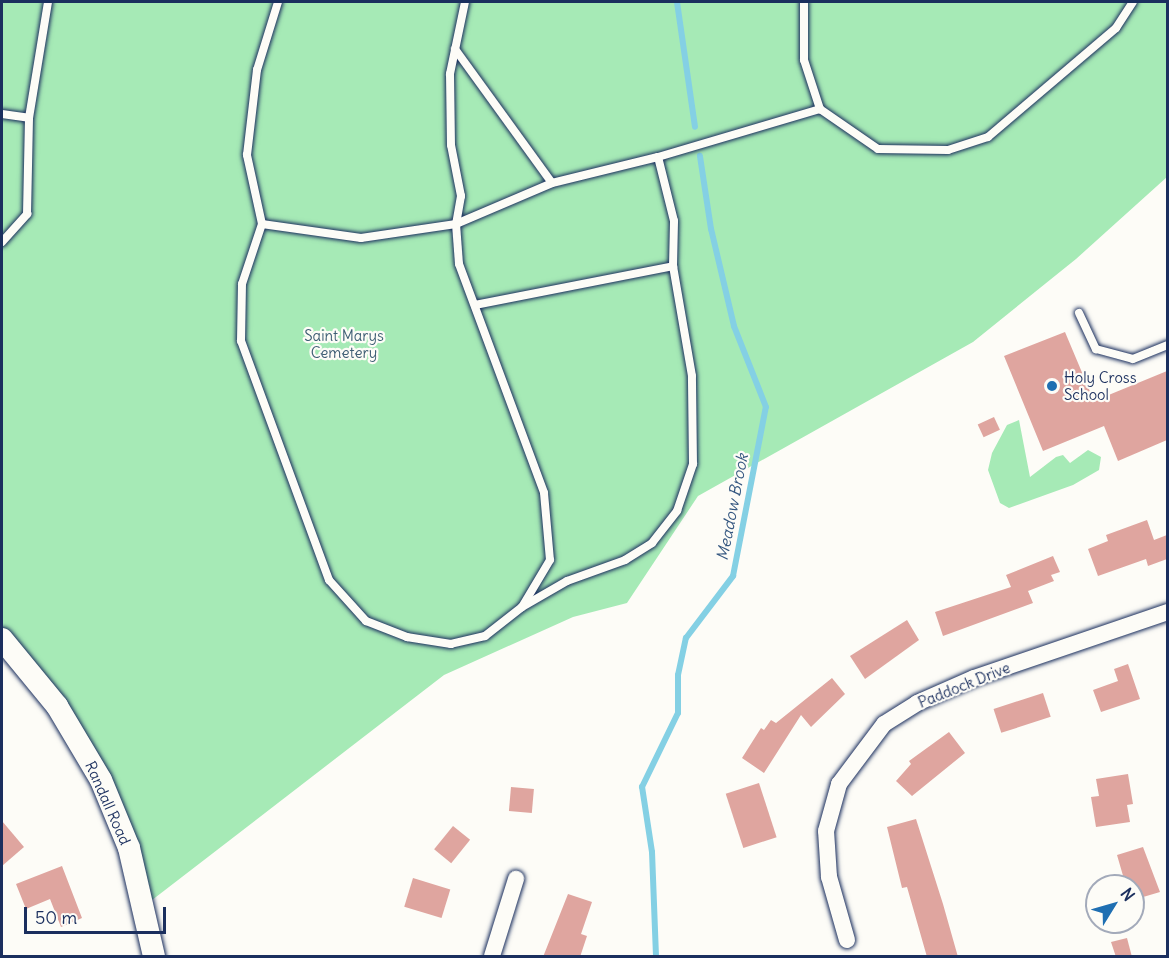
<!DOCTYPE html>
<style>
body{margin:0}
#map{position:relative;width:1169px;height:958px;overflow:hidden;background:#fdfcf7;font-family:Delius,sans-serif}
div>[style]{position:absolute}
.green>*{inset:0;background:#a6eab6}
.stream>*{height:6px;margin:-3px;padding:0 3px;transform-origin:3px;border-radius:3px;background:#84d0e4}
.building>*{inset:0;background:#dfa59f;transform-origin:0 0}
.roads{filter:drop-shadow(0 0 2px #1b2f5e) drop-shadow(0 0 2px #1b2f5e)}
.lane>*{height:8px;margin:-4px;padding:0 4px;transform-origin:4px;border-radius:4px;background:#fdfcf7}
.street>*{height:16px;margin:-8px;padding:0 8px;transform-origin:8px;border-radius:8px;background:#fdfcf7}
.secondary>*{height:22px;margin:-11px;padding:0 11px;transform-origin:11px;border-radius:11px;background:#fdfcf7}
.dots>*{width:16px;height:16px;translate:-50% -50%;box-sizing:border-box;border:3px solid #fdfcf7;border-radius:50%}
span{translate:-50% -50%;white-space:nowrap;text-align:center;line-height:1.15;-webkit-text-stroke:4.5px #fdfcf7;paint-order:stroke}
.park-label{font-size:15px;color:#3e5e74}
.poi-label{font-size:15px;color:#1b2f5e}
.left{translate:0 -50%;text-align:left}
.street-label{font-size:15px;color:#1b2f5e}
.water-label{font-size:16px;color:#355780;font-style:italic}
.frame{position:absolute;inset:0;border:3px solid #1b2f5e;pointer-events:none}
.north{position:absolute;left:1085px;top:874px;width:60px;height:60px;box-sizing:border-box;background:#fdfcf7;border:2px solid #a3aaba;border-radius:50%;rotate:53deg;font-size:16px;font-weight:700;line-height:24px;text-align:center;color:#1b2f5e}
.north::after{content:'';display:block;margin:auto;width:21px;height:27px;background:#1f6fb2;clip-path:polygon(50% 0,100% 100%,50% 72%,0 100%)}
.scale{position:absolute;left:24px;top:907px;width:142px;height:27px;box-sizing:border-box;border:3px solid #1b2f5e;border-top:0;padding-left:8px;font-size:18px;line-height:21px;white-space:nowrap;color:#1b2f5e;-webkit-text-stroke:4px #fdfcf7;paint-order:stroke}
</style>
<div id="map">
<div class="green">
<i style="clip-path:polygon(2px 2px,1167px 2px,1167px 177px,1076px 259px,973px 342px,698px 496px,627px 603px,573px 617px,444px 675px,143px 907px,101px 780px,2px 639px)"></i>
<i style="clip-path:polygon(1019px 420px,1030px 477px,1056px 457px,1063px 455px,1070px 463px,1088px 450px,1101px 457px,1099px 470px,1073px 485px,1009px 508px,1000px 503px,988px 470px,992px 453px,1007px 425px)"></i>
</div>
<div class="stream">
<i style="left:677px;top:2px;width:126px;rotate:81.8deg"></i>
<i style="left:656px;top:956px;width:104px;rotate:-92.2deg"></i>
<i style="left:652px;top:852px;width:66px;rotate:-98.7deg"></i>
<i style="left:642px;top:787px;width:82px;rotate:-64.1deg"></i>
<i style="left:678px;top:713px;width:38px;rotate:-90deg"></i>
<i style="left:678px;top:675px;width:38px;rotate:-78deg"></i>
<i style="left:686px;top:638px;width:78px;rotate:-52.8deg"></i>
<i style="left:733px;top:576px;width:172px;rotate:-79deg"></i>
<i style="left:766px;top:407px;width:87px;rotate:-111.6deg"></i>
<i style="left:734px;top:326px;width:100px;rotate:-103.3deg"></i>
<i style="left:711px;top:229px;width:74px;rotate:-98.6deg"></i>
</div>
<div class="building">
<i style="clip-path:polygon(1065px 332px,1094px 401px,1167px 371px,1167px 440px,1118px 461px,1104px 426px,1043px 451px,1004px 356px)"></i>
<i style="left:994px;top:417px;width:14px;height:18px;rotate:65deg"></i>
<i style="clip-path:polygon(1147px 520px,1154px 540px,1167px 535px,1167px 559px,1148px 566px,1146px 559px,1098px 576px,1088px 549px,1108px 541px,1106px 535px)"></i>
<i style="clip-path:polygon(1053px 556px,1060px 572px,1051px 575px,1054px 581px,1028px 591px,1033px 603px,943px 636px,935px 612px,1011px 587px,1006px 575px)"></i>
<i style="clip-path:polygon(907px 620px,919px 640px,865px 679px,850px 656px)"></i>
<i style="clip-path:polygon(1128px 664px,1140px 699px,1101px 712px,1093px 690px,1118px 681px,1114px 669px)"></i>
<i style="clip-path:polygon(832px 678px,845px 694px,811px 727px,801px 715px,764px 773px,742px 758px,761px 728px,764px 730px,771px 720px,776px 723px)"></i>
<i style="left:1043px;top:693px;width:25px;height:52px;rotate:72deg"></i>
<i style="clip-path:polygon(949px 732px,965px 753px,912px 796px,896px 781px,911px 764px,909px 761px)"></i>
<i style="clip-path:polygon(1128px 774px,1133px 804px,1127px 805px,1130px 822px,1096px 827px,1091px 797px,1099px 796px,1096px 779px)"></i>
<i style="left:759px;top:783px;width:57px;height:35px;rotate:72deg"></i>
<i style="left:511px;top:787px;width:23px;height:24px;rotate:5deg"></i>
<i style="clip-path:polygon(916px 819px,943px 904px,958px 957px,927px 957px,907px 887px,902px 888px,887px 827px)"></i>
<i style="clip-path:polygon(2px 821px,24px 847px,2px 866px)"></i>
<i style="left:453px;top:826px;width:22px;height:30px;rotate:39deg"></i>
<i style="clip-path:polygon(1143px 847px,1160px 892px,1133px 900px,1133px 886px,1126px 886px,1117px 855px)"></i>
<i style="clip-path:polygon(62px 866px,82px 918px,61px 927px,50px 899px,26px 909px,16px 884px)"></i>
<i style="left:413px;top:878px;width:39px;height:30px;rotate:17deg"></i>
<i style="clip-path:polygon(568px 894px,592px 902px,581px 934px,587px 936px,580px 957px,543px 957px)"></i>
<i style="clip-path:polygon(1127px 938px,1132px 957px,1116px 957px,1111px 942px)"></i>
</div>
<div class="roads">
<div class="lane">
<i style="left:465px;top:2px;width:74px;rotate:101.8deg"></i>
<i style="left:450px;top:74px;width:71px;rotate:89.2deg"></i>
<i style="left:451px;top:145px;width:52px;rotate:78.9deg"></i>
<i style="left:461px;top:196px;width:28px;rotate:100deg"></i>
<i style="left:456px;top:224px;width:40px;rotate:85.7deg"></i>
<i style="left:459px;top:264px;width:244px;rotate:69.6deg"></i>
<i style="left:544px;top:493px;width:67px;rotate:84.9deg"></i>
<i style="left:550px;top:560px;width:55px;rotate:120.8deg"></i>
<i style="left:522px;top:607px;width:47px;rotate:141.9deg"></i>
<i style="left:485px;top:636px;width:35px;rotate:167deg"></i>
<i style="left:451px;top:644px;width:45px;rotate:-171deg"></i>
<i style="left:407px;top:637px;width:44px;rotate:-158.7deg"></i>
<i style="left:366px;top:621px;width:55px;rotate:-132.1deg"></i>
<i style="left:329px;top:580px;width:255px;rotate:-110.2deg"></i>
<i style="left:241px;top:341px;width:57px;rotate:-89deg"></i>
<i style="left:242px;top:284px;width:63px;rotate:-71.6deg"></i>
<i style="left:262px;top:224px;width:100px;rotate:8deg"></i>
<i style="left:361px;top:238px;width:96px;rotate:-8.4deg"></i>
<i style="left:456px;top:224px;width:104px;rotate:-23.1deg"></i>
<i style="left:552px;top:183px;width:109px;rotate:-13.8deg"></i>
<i style="left:658px;top:157px;width:169px;rotate:-16.5deg"></i>
<i style="left:804px;top:2px;width:58px;rotate:90deg"></i>
<i style="left:804px;top:60px;width:52px;rotate:71.9deg"></i>
<i style="left:820px;top:109px;width:70px;rotate:34.6deg"></i>
<i style="left:878px;top:149px;width:70px;rotate:0.8deg"></i>
<i style="left:948px;top:150px;width:42px;rotate:-18deg"></i>
<i style="left:988px;top:137px;width:168px;rotate:-40.4deg"></i>
<i style="left:1116px;top:28px;width:31px;rotate:-57deg"></i>
<i style="left:455px;top:49px;width:165px;rotate:54.1deg"></i>
<i style="left:2px;top:114px;width:27px;rotate:8deg"></i>
<i style="left:262px;top:224px;width:71px;rotate:-102.3deg"></i>
<i style="left:247px;top:155px;width:86px;rotate:-83.3deg"></i>
<i style="left:257px;top:70px;width:71px;rotate:-72.8deg"></i>
<i style="left:2px;top:242px;width:38px;rotate:-48deg"></i>
<i style="left:27px;top:214px;width:96px;rotate:-88.8deg"></i>
<i style="left:29px;top:118px;width:118px;rotate:-80.7deg"></i>
<i style="left:475px;top:305px;width:202px;rotate:-11.1deg"></i>
<i style="left:1079px;top:313px;width:40px;rotate:65deg"></i>
<i style="left:1096px;top:349px;width:38px;rotate:15deg"></i>
<i style="left:1133px;top:359px;width:38px;rotate:-22deg"></i>
<i style="left:522px;top:607px;width:52px;rotate:-30deg"></i>
<i style="left:567px;top:581px;width:62px;rotate:-19.9deg"></i>
<i style="left:625px;top:560px;width:32px;rotate:-32deg"></i>
<i style="left:652px;top:543px;width:41px;rotate:-52deg"></i>
<i style="left:677px;top:511px;width:50px;rotate:-71.2deg"></i>
<i style="left:693px;top:464px;width:88px;rotate:-90.7deg"></i>
<i style="left:692px;top:376px;width:112px;rotate:-99.8deg"></i>
<i style="left:673px;top:266px;width:45px;rotate:-88.7deg"></i>
<i style="left:674px;top:221px;width:66px;rotate:-104deg"></i>
</div>
<div class="street">
<i style="left:847px;top:940px;width:66px;rotate:-105.9deg"></i>
<i style="left:829px;top:877px;width:46px;rotate:-93.7deg"></i>
<i style="left:826px;top:831px;width:49px;rotate:-74.5deg"></i>
<i style="left:839px;top:784px;width:75px;rotate:-53.1deg"></i>
<i style="left:884px;top:724px;width:39px;rotate:-32deg"></i>
<i style="left:917px;top:703px;width:62px;rotate:-23.7deg"></i>
<i style="left:974px;top:678px;width:205px;rotate:-18.8deg"></i>
<i style="left:492px;top:956px;width:81px;rotate:-72.7deg"></i>
</div>
<div class="secondary">
<i style="left:2px;top:639px;width:87px;rotate:50.6deg"></i>
<i style="left:57px;top:706px;width:86px;rotate:59.3deg"></i>
<i style="left:101px;top:780px;width:74px;rotate:67.6deg"></i>
<i style="left:129px;top:848px;width:111px;rotate:77deg"></i>
</div>
</div>
<div class="dots">
<i style="left:1052px;top:386px;background:#1f6fb2"></i>
</div>
<div class="park-label">
<span style="left:344px;top:344px">Saint Marys<br>Cemetery</span>
</div>
<div class="poi-label">
<span class="left" style="left:1064px;top:386px">Holy Cross<br>School</span>
</div>
<div class="street-label">
<span style="left:964px;top:685px;rotate:-22deg">Paddock Drive</span>
<span style="left:108px;top:803px;rotate:66deg">Randall Road</span>
</div>
<div class="water-label">
<span style="left:732px;top:507px;rotate:-79deg">Meadow Brook</span>
</div>
<div class="frame"></div>
<div class="north">N</div>
<div class="scale">50 m</div>
</div>
